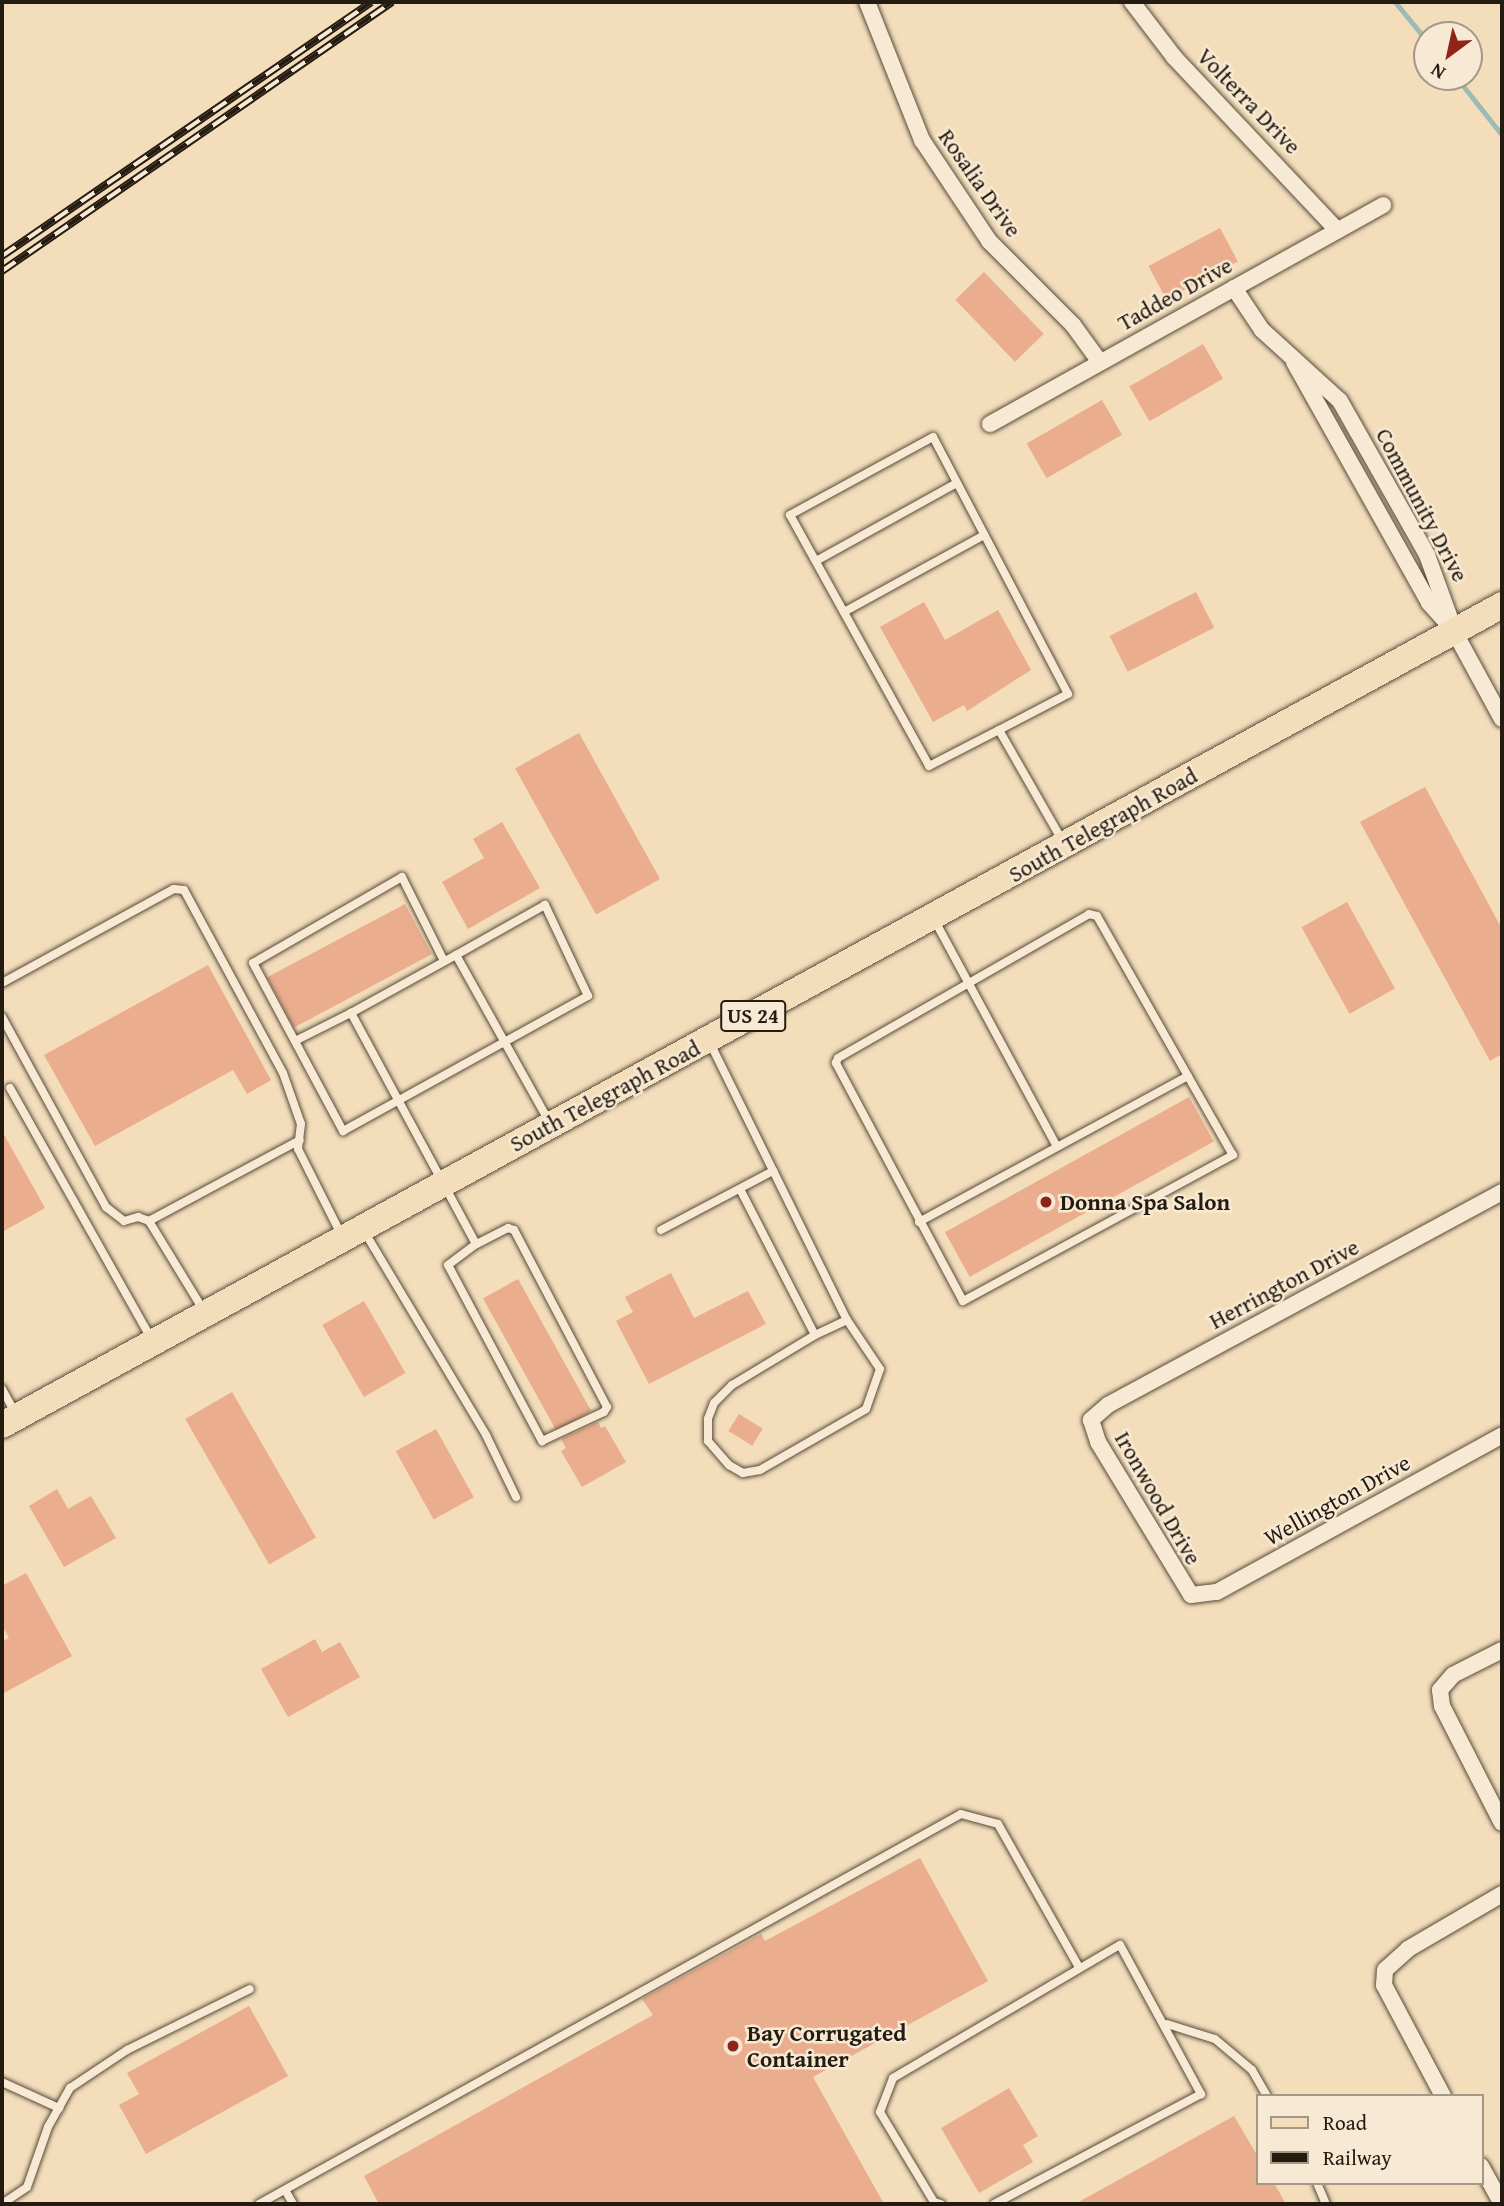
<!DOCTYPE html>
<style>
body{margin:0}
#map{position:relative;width:1504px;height:2206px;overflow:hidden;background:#f3ddbb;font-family:"Gentium Book Plus",serif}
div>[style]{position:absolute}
.stream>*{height:5px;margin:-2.5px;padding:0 2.5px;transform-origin:2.5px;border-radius:2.5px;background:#9cbbb4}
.building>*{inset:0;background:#eaad8d;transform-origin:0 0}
.roads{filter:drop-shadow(0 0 2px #584c3c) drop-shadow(0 0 2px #584c3c)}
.service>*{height:8px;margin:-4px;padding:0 4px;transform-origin:4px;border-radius:4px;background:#f7e9d3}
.minor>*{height:16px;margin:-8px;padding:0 8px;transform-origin:8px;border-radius:8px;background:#f7e9d3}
.primary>*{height:26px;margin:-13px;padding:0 13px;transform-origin:13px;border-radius:13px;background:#f3ddbb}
.rail>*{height:8px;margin-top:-4px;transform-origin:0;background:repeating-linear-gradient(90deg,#f7e9d3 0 16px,#241b11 0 32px);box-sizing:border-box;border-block:2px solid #241b11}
.dots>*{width:19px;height:19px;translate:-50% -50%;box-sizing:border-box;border:4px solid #f7e9d3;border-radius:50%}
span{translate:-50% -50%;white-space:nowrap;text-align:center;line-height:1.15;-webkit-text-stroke:5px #f7e9d3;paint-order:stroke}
.shield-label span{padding:2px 5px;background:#f7e9d3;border:2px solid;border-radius:5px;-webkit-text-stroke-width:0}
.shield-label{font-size:21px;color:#241b11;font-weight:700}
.street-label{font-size:23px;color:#241b11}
.poi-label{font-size:23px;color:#241b11;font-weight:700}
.left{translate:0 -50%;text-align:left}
.frame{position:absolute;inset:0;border:4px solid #241b11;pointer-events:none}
.legend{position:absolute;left:1256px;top:2094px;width:228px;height:91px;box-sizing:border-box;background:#f7e9d3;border:2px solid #a39785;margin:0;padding:9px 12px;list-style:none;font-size:21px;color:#241b11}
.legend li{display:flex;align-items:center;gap:14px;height:35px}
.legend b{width:35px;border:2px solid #a39785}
.north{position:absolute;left:1413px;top:21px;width:70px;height:70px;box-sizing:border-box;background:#f7e9d3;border:2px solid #a39785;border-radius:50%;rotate:213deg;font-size:19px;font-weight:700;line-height:28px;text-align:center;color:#241b11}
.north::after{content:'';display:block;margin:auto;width:24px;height:32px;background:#8f2418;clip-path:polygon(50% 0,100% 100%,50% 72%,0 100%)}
</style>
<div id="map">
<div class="stream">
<i style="left:1395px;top:2px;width:50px;rotate:50.6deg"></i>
<i style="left:1456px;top:77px;width:74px;rotate:51.6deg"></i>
</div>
<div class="building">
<i style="left:1220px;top:228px;width:38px;height:81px;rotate:62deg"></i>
<i style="left:984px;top:272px;width:86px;height:40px;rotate:46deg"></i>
<i style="left:1203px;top:344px;width:40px;height:85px;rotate:60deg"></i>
<i style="left:1102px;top:400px;width:40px;height:87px;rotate:60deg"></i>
<i style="left:1196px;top:592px;width:40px;height:97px;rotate:63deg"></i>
<i style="clip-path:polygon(924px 602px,945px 640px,998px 610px,1031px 670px,967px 711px,964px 705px,933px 722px,880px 627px)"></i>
<i style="left:579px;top:733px;width:167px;height:73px;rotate:61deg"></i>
<i style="clip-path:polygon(1425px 787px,1502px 929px,1502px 1054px,1490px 1061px,1360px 822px)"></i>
<i style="clip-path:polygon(502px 822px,540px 888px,468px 929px,442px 882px,484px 858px,473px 839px)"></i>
<i style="left:1347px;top:902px;width:99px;height:52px;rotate:61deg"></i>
<i style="left:405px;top:904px;width:57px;height:156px;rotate:62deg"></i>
<i style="clip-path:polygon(208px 965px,271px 1080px,247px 1094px,233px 1070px,95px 1146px,44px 1055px)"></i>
<i style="left:1189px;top:1097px;width:51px;height:279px;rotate:61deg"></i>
<i style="clip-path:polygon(2px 1131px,45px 1208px,2px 1232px)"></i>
<i style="clip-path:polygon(671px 1273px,694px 1318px,748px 1291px,766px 1324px,649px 1384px,616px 1321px,633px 1312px,625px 1297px)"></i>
<i style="left:518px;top:1279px;width:151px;height:40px;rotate:61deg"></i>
<i style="left:364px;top:1301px;width:83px;height:48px;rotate:60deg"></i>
<i style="left:232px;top:1392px;width:168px;height:54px;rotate:60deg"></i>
<i style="left:739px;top:1414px;width:28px;height:20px;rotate:32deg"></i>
<i style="clip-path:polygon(598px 1422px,601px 1428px,605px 1426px,626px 1462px,582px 1487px,561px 1451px,566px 1448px,561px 1439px)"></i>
<i style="left:436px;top:1429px;width:78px;height:46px;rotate:61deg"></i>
<i style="clip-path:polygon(57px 1489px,68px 1509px,91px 1496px,116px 1538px,64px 1567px,29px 1506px)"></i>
<i style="clip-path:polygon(26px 1573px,72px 1656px,2px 1694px,2px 1642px,9px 1638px,2px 1625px,2px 1586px)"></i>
<i style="clip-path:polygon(315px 1639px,322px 1652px,340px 1642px,360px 1677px,288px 1717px,261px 1669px)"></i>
<i style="clip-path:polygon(920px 1858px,988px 1981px,813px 2077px,884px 2204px,379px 2204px,364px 2176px,653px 2015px,642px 1999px,761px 1934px,765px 1941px)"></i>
<i style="clip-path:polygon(249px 2006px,288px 2076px,146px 2154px,119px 2105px,139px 2094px,127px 2073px)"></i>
<i style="clip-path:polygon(1009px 2088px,1038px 2136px,1023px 2145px,1033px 2162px,979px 2193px,941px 2128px)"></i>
<i style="clip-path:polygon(1234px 2116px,1257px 2155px,1257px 2183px,1274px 2183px,1286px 2204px,1075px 2204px)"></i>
</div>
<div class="roads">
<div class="service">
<i style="left:816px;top:561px;width:161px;rotate:-29deg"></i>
<i style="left:844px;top:612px;width:160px;rotate:-28.8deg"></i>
<i style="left:999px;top:730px;width:78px;rotate:-27.6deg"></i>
<i style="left:1068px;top:694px;width:290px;rotate:-117.7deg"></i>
<i style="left:933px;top:437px;width:163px;rotate:151.4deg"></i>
<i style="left:790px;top:515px;width:287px;rotate:61deg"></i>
<i style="left:929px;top:766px;width:79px;rotate:-27.2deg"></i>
<i style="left:999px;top:730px;width:127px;rotate:60.2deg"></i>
<i style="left:1089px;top:914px;width:8px;rotate:14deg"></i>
<i style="left:1097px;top:916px;width:275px;rotate:60.4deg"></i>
<i style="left:1233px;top:1155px;width:307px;rotate:151.6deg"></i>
<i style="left:963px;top:1301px;width:270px;rotate:-118.1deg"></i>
<i style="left:836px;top:1063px;width:5px;rotate:-68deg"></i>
<i style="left:838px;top:1058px;width:289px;rotate:-29.8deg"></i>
<i style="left:935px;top:921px;width:255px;rotate:61.6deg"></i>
<i style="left:444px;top:961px;width:94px;rotate:-116.6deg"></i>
<i style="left:402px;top:877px;width:172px;rotate:150deg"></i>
<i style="left:253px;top:963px;width:191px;rotate:61.8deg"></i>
<i style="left:343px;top:1131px;width:280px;rotate:-28.9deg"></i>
<i style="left:588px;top:996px;width:101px;rotate:-115.3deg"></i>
<i style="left:545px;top:905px;width:102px;rotate:150.7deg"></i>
<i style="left:2px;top:983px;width:196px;rotate:-28.7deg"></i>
<i style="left:174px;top:889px;width:10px;rotate:6deg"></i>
<i style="left:184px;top:890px;width:208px;rotate:61.6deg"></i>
<i style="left:283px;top:1073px;width:54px;rotate:70.6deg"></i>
<i style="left:301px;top:1124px;width:25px;rotate:97deg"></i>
<i style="left:298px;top:1149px;width:97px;rotate:63.2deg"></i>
<i style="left:2px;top:1017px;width:217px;rotate:61.3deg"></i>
<i style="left:106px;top:1207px;width:23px;rotate:38deg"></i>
<i style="left:124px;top:1221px;width:15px;rotate:-16deg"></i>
<i style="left:138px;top:1217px;width:12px;rotate:20deg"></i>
<i style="left:149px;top:1221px;width:105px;rotate:58.6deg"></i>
<i style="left:295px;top:1041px;width:63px;rotate:-26.6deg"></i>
<i style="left:710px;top:1043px;width:309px;rotate:63.7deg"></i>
<i style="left:847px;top:1320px;width:35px;rotate:155deg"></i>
<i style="left:815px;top:1335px;width:164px;rotate:-117.2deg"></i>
<i style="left:10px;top:1088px;width:289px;rotate:60.6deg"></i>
<i style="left:149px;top:1221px;width:171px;rotate:-28.2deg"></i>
<i style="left:919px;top:1222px;width:306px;rotate:-28.5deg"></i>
<i style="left:661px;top:1230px;width:127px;rotate:-27.8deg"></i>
<i style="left:364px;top:1231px;width:238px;rotate:59.1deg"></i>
<i style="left:486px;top:1435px;width:69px;rotate:64.2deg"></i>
<i style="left:476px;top:1244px;width:35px;rotate:143deg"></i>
<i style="left:448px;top:1265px;width:200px;rotate:61.9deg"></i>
<i style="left:542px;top:1441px;width:68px;rotate:-25.1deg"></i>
<i style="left:604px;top:1412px;width:6px;rotate:-59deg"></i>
<i style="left:607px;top:1407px;width:200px;rotate:-117.7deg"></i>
<i style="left:514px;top:1230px;width:6px;rotate:-162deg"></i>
<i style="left:508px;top:1228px;width:36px;rotate:153deg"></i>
<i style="left:476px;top:1244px;width:263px;rotate:-118.4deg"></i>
<i style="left:351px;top:1013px;width:120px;rotate:-28.9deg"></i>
<i style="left:456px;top:955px;width:193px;rotate:60.8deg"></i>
<i style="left:815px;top:1335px;width:97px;rotate:148.9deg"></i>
<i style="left:732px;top:1385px;width:25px;rotate:135deg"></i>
<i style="left:714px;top:1403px;width:17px;rotate:111deg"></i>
<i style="left:708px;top:1419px;width:22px;rotate:90deg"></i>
<i style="left:708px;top:1441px;width:32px;rotate:49deg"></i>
<i style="left:729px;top:1465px;width:16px;rotate:30deg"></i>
<i style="left:743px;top:1473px;width:17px;rotate:-10deg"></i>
<i style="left:760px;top:1470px;width:122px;rotate:-29.9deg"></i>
<i style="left:866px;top:1409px;width:42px;rotate:-70.7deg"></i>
<i style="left:880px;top:1369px;width:59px;rotate:-124deg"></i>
<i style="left:2px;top:1389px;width:29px;rotate:61deg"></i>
<i style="left:1167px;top:2024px;width:50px;rotate:17.4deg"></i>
<i style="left:1215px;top:2039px;width:48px;rotate:40deg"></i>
<i style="left:1252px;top:2070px;width:30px;rotate:60deg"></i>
<i style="left:2px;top:2082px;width:63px;rotate:24.5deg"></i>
<i style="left:1317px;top:2183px;width:23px;rotate:67deg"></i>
<i style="left:285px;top:2190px;width:16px;rotate:60deg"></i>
<i style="left:2px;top:2204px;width:30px;rotate:-34deg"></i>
<i style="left:27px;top:2187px;width:64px;rotate:-70.7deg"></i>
<i style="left:48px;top:2127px;width:45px;rotate:-60.6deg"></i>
<i style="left:70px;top:2088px;width:69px;rotate:-33.7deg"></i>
<i style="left:127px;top:2050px;width:137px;rotate:-26.4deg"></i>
<i style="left:259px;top:2204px;width:803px;rotate:-29.05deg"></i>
<i style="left:961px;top:1814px;width:38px;rotate:15deg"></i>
<i style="left:998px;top:1824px;width:164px;rotate:60.5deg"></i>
<i style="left:941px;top:2204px;width:7px;rotate:-164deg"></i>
<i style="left:934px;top:2202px;width:105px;rotate:-121deg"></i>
<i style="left:880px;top:2112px;width:36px;rotate:-69deg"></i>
<i style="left:893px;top:2078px;width:263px;rotate:-30.4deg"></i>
<i style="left:1120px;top:1945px;width:170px;rotate:61.5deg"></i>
<i style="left:1201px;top:2094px;width:234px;rotate:152deg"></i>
</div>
<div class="minor">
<i style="left:867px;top:2px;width:149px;rotate:68.3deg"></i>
<i style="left:922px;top:140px;width:121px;rotate:56.4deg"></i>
<i style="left:989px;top:241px;width:119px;rotate:45deg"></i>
<i style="left:1073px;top:325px;width:46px;rotate:53.9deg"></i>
<i style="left:1132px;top:2px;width:69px;rotate:52.6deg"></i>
<i style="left:1174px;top:57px;width:238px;rotate:46.7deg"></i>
<i style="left:1234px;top:288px;width:50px;rotate:56.3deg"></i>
<i style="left:1262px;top:330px;width:105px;rotate:42.3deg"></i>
<i style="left:1340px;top:401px;width:177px;rotate:60.5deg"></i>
<i style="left:1427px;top:555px;width:79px;rotate:70deg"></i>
<i style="left:1294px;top:362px;width:276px;rotate:60.7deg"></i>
<i style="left:1429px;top:603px;width:38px;rotate:48deg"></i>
<i style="left:1454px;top:631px;width:100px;rotate:61.4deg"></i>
<i style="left:990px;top:424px;width:450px;rotate:-29.1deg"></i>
<i style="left:1502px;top:1192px;width:448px;rotate:151.6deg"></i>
<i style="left:1108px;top:1405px;width:23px;rotate:139deg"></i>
<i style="left:1091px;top:1420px;width:23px;rotate:72deg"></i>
<i style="left:1098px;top:1442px;width:179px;rotate:58.7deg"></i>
<i style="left:1191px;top:1595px;width:26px;rotate:-7deg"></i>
<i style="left:1217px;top:1592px;width:325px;rotate:-28.8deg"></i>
<i style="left:1502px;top:1650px;width:55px;rotate:153deg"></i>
<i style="left:1453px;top:1675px;width:20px;rotate:131deg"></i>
<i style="left:1440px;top:1690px;width:16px;rotate:83deg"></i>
<i style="left:1442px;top:1706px;width:131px;rotate:62.9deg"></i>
<i style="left:1443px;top:2096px;width:126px;rotate:-118deg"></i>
<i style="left:1384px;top:1985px;width:15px;rotate:-86deg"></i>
<i style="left:1385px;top:1970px;width:31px;rotate:-42deg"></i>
<i style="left:1408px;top:1949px;width:109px;rotate:-30.3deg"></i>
<i style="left:1481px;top:2166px;width:43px;rotate:61.1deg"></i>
</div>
<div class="primary">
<i style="left:2px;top:1425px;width:1710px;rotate:-28.66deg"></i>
</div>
</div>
<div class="rail">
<i style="left:2px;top:256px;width:448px;rotate:-34.5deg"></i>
<i style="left:2px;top:271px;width:474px;rotate:-34.6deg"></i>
</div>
<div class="dots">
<i style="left:1046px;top:1202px;background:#8f2418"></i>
<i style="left:733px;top:2046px;background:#8f2418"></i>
</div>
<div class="shield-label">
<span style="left:753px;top:1016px">US 24</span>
</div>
<div class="street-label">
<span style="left:1249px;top:101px;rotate:46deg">Volterra Drive</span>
<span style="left:980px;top:183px;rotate:55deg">Rosalia Drive</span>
<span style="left:1175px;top:294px;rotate:-29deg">Taddeo Drive</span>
<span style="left:1422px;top:505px;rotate:62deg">Community Drive</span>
<span style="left:1103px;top:825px;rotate:-29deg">South Telegraph Road</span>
<span style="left:605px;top:1096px;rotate:-28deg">South Telegraph Road</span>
<span style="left:1284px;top:1284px;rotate:-28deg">Herrington Drive</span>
<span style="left:1158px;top:1498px;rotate:60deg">Ironwood Drive</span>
<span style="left:1337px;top:1500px;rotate:-29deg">Wellington Drive</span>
</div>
<div class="poi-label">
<span class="left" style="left:1060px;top:1202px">Donna Spa Salon</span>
<span class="left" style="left:747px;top:2046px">Bay Corrugated<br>Container</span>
</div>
<div class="frame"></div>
<ul class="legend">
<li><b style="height:9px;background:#f3ddbb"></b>Road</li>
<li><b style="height:9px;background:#241b11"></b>Railway</li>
</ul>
<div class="north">N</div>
</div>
